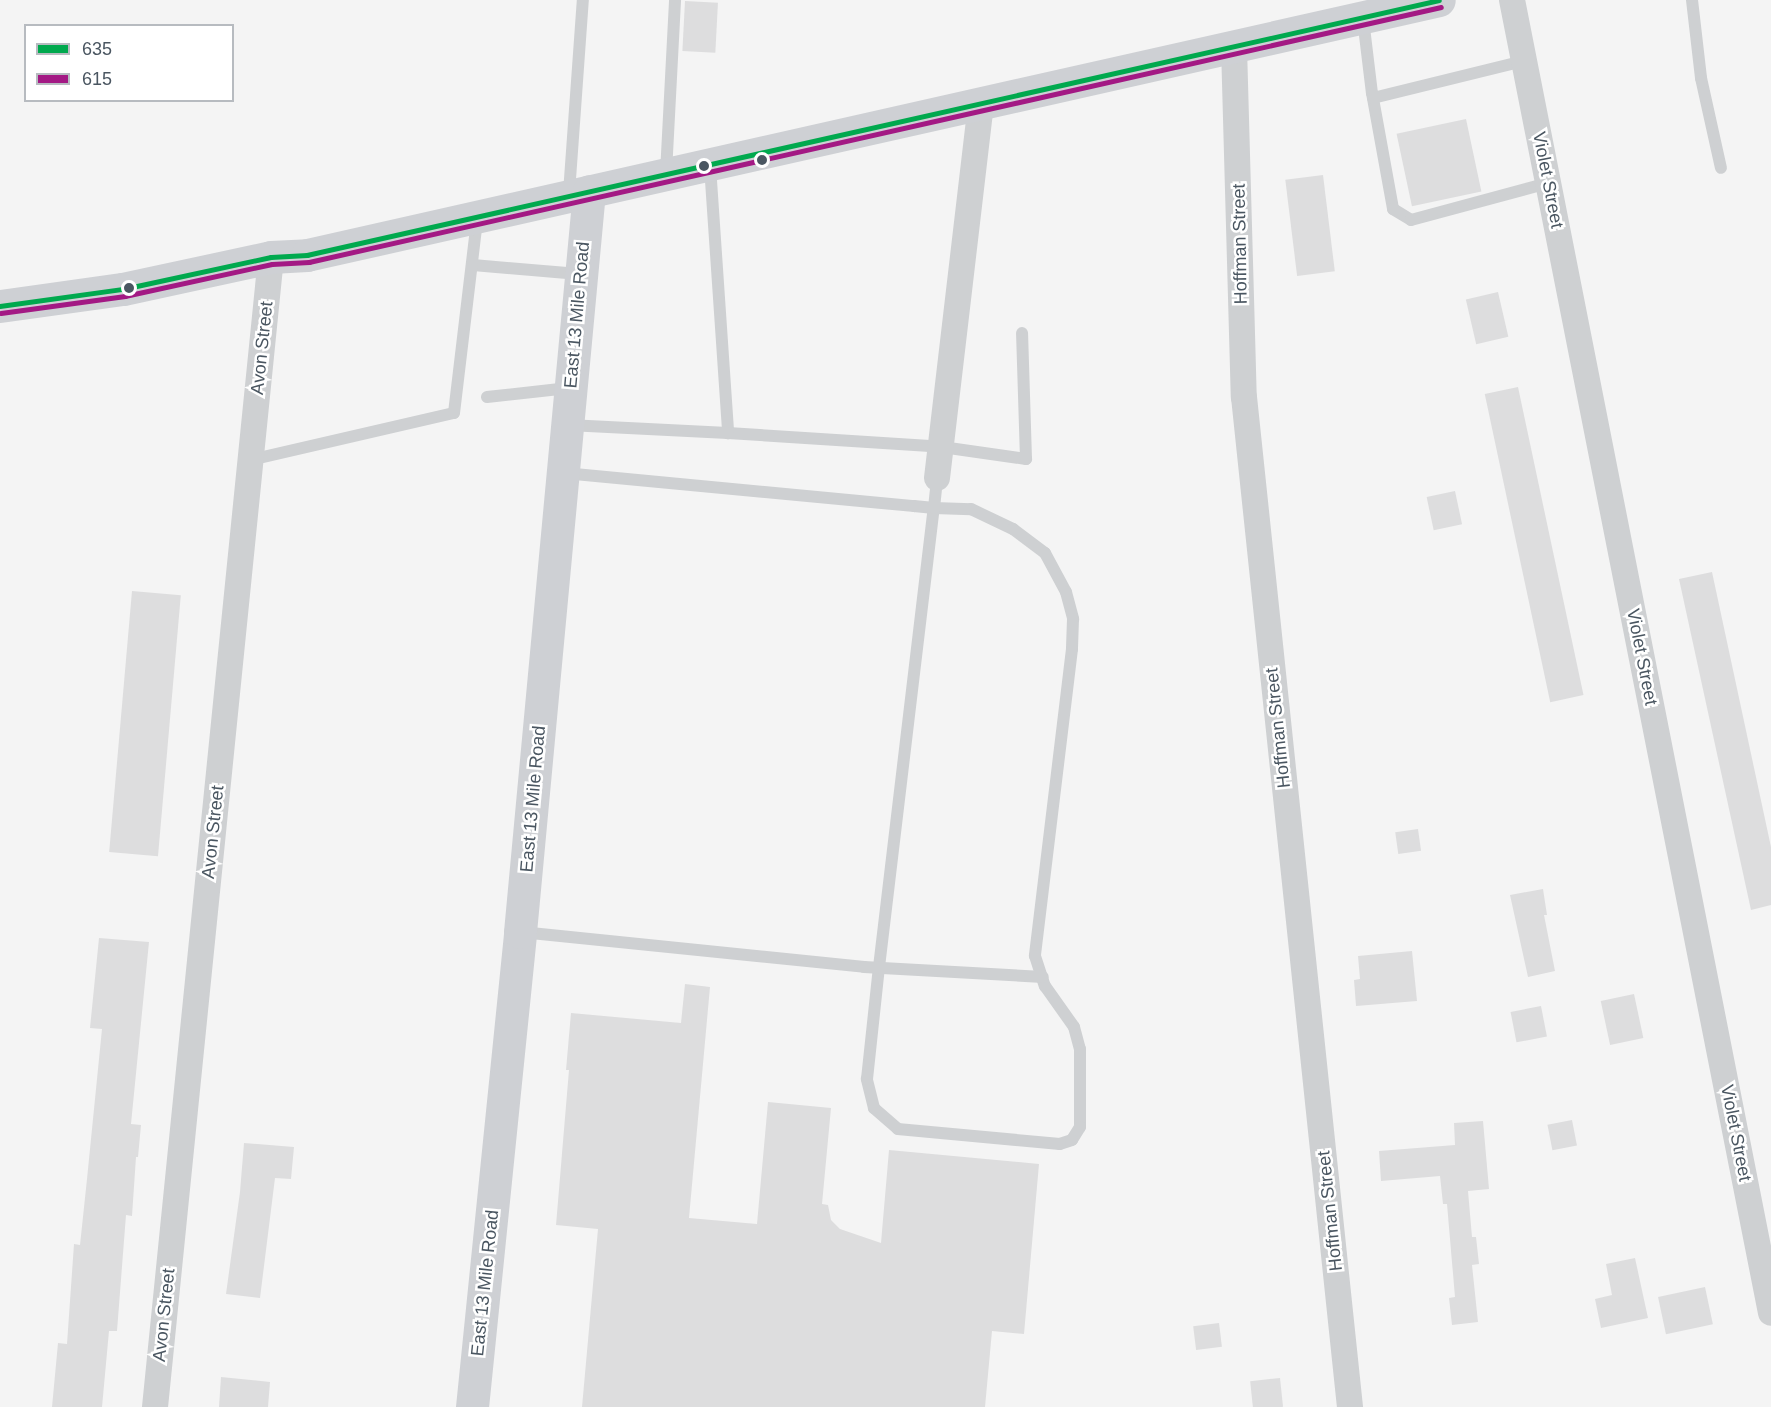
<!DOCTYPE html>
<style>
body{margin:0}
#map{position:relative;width:1771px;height:1407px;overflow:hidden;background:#f4f4f4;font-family:Helvetica,sans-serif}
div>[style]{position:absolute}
.building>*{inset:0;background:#ddddde;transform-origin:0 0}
.service>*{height:12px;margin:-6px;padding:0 6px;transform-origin:6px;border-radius:6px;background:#ced0d2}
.minor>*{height:26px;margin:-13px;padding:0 13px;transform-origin:13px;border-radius:13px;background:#ced0d2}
.secondary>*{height:33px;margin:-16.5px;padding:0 16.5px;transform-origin:16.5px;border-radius:16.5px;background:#ced0d4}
.bus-1>*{height:4.5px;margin:-2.25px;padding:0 2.25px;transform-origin:2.25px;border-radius:2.25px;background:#00a94e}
.bus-2>*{height:4.5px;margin:-2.25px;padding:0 2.25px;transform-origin:2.25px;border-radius:2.25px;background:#a31984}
.dots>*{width:16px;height:16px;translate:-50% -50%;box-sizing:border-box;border:3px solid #fff;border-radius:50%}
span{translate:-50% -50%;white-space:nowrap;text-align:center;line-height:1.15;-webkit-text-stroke:5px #fff;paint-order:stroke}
.street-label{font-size:18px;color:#4a5661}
.legend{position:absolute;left:24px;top:24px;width:210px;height:78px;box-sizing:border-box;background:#fff;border:2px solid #b7bbc0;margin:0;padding:8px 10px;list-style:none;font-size:18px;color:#4a5661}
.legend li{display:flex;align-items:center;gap:12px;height:30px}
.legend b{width:30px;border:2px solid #b7bbc0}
</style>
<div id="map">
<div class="building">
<i style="left:685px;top:1px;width:33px;height:50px;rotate:3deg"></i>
<i style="left:1466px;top:119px;width:74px;height:71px;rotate:78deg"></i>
<i style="left:1323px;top:175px;width:97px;height:38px;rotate:83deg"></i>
<i style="left:1498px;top:292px;width:46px;height:33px;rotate:77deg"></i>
<i style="left:1518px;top:387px;width:315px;height:34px;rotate:78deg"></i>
<i style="left:1455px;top:491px;width:34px;height:29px;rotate:78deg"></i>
<i style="clip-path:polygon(1712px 572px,1771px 847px,1771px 905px,1751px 910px,1679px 579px)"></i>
<i style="left:132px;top:591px;width:49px;height:262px;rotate:5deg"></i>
<i style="left:1418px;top:829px;width:22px;height:23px;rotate:82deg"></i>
<i style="clip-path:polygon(1543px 889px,1547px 915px,1544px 915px,1555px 971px,1528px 977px,1510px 895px)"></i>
<i style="clip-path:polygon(99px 938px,149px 942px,131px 1124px,141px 1125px,138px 1157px,136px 1157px,132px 1216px,126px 1215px,117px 1331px,109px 1331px,102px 1407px,52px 1407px,58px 1343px,67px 1344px,74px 1244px,80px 1245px,87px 1179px,102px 1029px,90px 1028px)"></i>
<i style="clip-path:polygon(1412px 951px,1417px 1001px,1356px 1006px,1354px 980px,1360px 979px,1358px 956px)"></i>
<i style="clip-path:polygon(685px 984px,710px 987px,689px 1218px,757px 1224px,768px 1102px,831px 1108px,822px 1204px,828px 1205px,831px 1220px,840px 1229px,881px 1243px,889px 1150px,1039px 1164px,1024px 1334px,992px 1331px,985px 1407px,582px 1407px,598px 1229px,556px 1225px,569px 1070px,566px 1070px,571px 1013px,681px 1023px)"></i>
<i style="left:1634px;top:994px;width:45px;height:34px;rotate:78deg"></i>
<i style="left:1541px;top:1006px;width:31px;height:31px;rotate:79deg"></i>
<i style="left:1572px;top:1120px;width:26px;height:25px;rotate:79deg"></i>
<i style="clip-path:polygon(1483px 1121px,1489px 1189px,1468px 1191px,1472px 1237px,1476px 1237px,1479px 1264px,1472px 1265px,1478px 1322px,1452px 1325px,1449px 1298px,1455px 1297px,1447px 1204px,1443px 1204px,1440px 1176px,1381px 1181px,1379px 1151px,1455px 1145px,1454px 1123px)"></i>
<i style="clip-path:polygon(244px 1143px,294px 1147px,291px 1179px,275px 1178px,260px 1298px,226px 1294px,240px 1192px)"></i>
<i style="clip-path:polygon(1635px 1258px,1648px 1318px,1601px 1328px,1595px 1299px,1612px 1295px,1606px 1264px)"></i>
<i style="left:1705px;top:1287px;width:38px;height:48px;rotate:78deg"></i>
<i style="left:1219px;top:1323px;width:24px;height:26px;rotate:83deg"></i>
<i style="clip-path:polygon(221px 1377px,270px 1382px,268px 1407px,219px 1407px)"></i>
<i style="left:1280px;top:1378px;width:29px;height:30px;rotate:84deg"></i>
</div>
<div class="service">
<i style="left:1692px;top:0;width:79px;rotate:83.4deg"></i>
<i style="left:1701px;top:78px;width:92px;rotate:77.5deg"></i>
<i style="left:1363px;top:19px;width:75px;rotate:83.1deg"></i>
<i style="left:1372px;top:93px;width:118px;rotate:79.7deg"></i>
<i style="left:1393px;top:209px;width:21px;rotate:31deg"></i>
<i style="left:1411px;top:220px;width:142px;rotate:-15.1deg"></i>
<i style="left:1373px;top:98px;width:155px;rotate:-13.8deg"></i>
<i style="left:710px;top:166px;width:268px;rotate:86.1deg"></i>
<i style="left:728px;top:433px;width:214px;rotate:3.7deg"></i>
<i style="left:942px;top:447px;width:85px;rotate:8.1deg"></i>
<i style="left:1026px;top:459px;width:126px;rotate:-91.8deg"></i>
<i style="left:666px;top:173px;width:173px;rotate:-87deg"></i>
<i style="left:569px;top:193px;width:194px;rotate:-85.9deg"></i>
<i style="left:473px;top:265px;width:106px;rotate:4.9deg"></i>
<i style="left:487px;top:397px;width:82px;rotate:-6.3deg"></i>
<i style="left:568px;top:425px;width:160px;rotate:2.9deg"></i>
<i style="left:250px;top:460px;width:209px;rotate:-13deg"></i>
<i style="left:454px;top:413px;width:195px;rotate:-83.2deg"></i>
<i style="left:564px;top:473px;width:352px;rotate:5.4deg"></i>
<i style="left:914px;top:506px;width:20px;rotate:6deg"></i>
<i style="left:934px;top:508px;width:37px;rotate:2deg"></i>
<i style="left:971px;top:509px;width:47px;rotate:25.5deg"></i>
<i style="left:1013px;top:529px;width:40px;rotate:37deg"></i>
<i style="left:1045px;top:553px;width:44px;rotate:61.7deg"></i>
<i style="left:1066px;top:592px;width:28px;rotate:75deg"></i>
<i style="left:1073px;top:619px;width:30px;rotate:92deg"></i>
<i style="left:1072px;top:649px;width:309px;rotate:96.9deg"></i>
<i style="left:1035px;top:956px;width:32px;rotate:72deg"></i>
<i style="left:1045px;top:986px;width:50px;rotate:54.7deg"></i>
<i style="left:1074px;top:1027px;width:23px;rotate:75deg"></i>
<i style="left:1080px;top:1049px;width:78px;rotate:90deg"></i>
<i style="left:1080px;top:1127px;width:15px;rotate:122deg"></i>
<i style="left:1072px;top:1140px;width:13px;rotate:162deg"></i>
<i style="left:1060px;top:1144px;width:163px;rotate:-174.7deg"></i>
<i style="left:898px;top:1129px;width:32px;rotate:-139deg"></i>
<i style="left:874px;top:1108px;width:30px;rotate:-104deg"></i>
<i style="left:867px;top:1079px;width:113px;rotate:-83.9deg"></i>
<i style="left:879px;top:967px;width:462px;rotate:-83.2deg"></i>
<i style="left:934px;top:508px;width:30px;rotate:-84deg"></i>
<i style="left:521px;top:932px;width:345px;rotate:5.8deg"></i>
<i style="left:864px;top:967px;width:179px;rotate:3.2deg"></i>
</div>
<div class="minor">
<i style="left:1512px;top:0;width:1338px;rotate:78.84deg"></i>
<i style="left:1234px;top:47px;width:350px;rotate:88.4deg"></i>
<i style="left:1244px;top:397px;width:1016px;rotate:84.01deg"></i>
<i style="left:937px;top:478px;width:377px;rotate:-83.3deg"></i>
<i style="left:155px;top:1407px;width:1156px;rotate:-84.24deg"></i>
</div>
<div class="secondary">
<i style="left:0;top:306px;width:124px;rotate:-7.9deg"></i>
<i style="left:123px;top:289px;width:151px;rotate:-12.2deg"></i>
<i style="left:271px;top:257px;width:36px;rotate:-3deg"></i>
<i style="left:307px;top:255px;width:1160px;rotate:-12.69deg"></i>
<i style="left:472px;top:1407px;width:477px;rotate:-84.2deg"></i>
<i style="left:520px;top:932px;width:744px;rotate:-84.68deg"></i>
</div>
<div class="bus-1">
<i style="left:0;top:306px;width:124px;rotate:-7.9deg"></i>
<i style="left:123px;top:289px;width:151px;rotate:-12.2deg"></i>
<i style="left:271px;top:257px;width:36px;rotate:-3deg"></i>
<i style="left:307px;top:255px;width:1160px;rotate:-12.69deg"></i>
</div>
<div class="bus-2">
<i style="left:1px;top:313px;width:125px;rotate:-7.8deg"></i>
<i style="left:125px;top:296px;width:150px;rotate:-12.3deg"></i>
<i style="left:272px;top:264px;width:37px;rotate:-3deg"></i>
<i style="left:309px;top:262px;width:1160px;rotate:-12.69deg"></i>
</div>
<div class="dots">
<i style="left:762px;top:160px;background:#4a5661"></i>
<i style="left:704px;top:166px;background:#4a5661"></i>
<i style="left:129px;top:288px;background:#4a5661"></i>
</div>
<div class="street-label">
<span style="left:1548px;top:180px;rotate:79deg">Violet Street</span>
<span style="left:1240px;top:244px;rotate:-91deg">Hoffman Street</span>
<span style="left:577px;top:315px;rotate:-85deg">East 13 Mile Road</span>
<span style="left:262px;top:348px;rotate:-84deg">Avon Street</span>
<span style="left:1642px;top:657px;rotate:79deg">Violet Street</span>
<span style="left:1278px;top:728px;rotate:-96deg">Hoffman Street</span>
<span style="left:533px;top:799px;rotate:-85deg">East 13 Mile Road</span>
<span style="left:213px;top:832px;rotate:-84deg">Avon Street</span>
<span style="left:1736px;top:1133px;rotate:79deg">Violet Street</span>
<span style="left:1330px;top:1211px;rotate:-96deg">Hoffman Street</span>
<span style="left:485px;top:1283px;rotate:-84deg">East 13 Mile Road</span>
<span style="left:164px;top:1315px;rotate:-84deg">Avon Street</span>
</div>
<ul class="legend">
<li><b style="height:8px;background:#00a94e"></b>635</li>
<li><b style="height:8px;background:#a31984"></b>615</li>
</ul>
</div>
